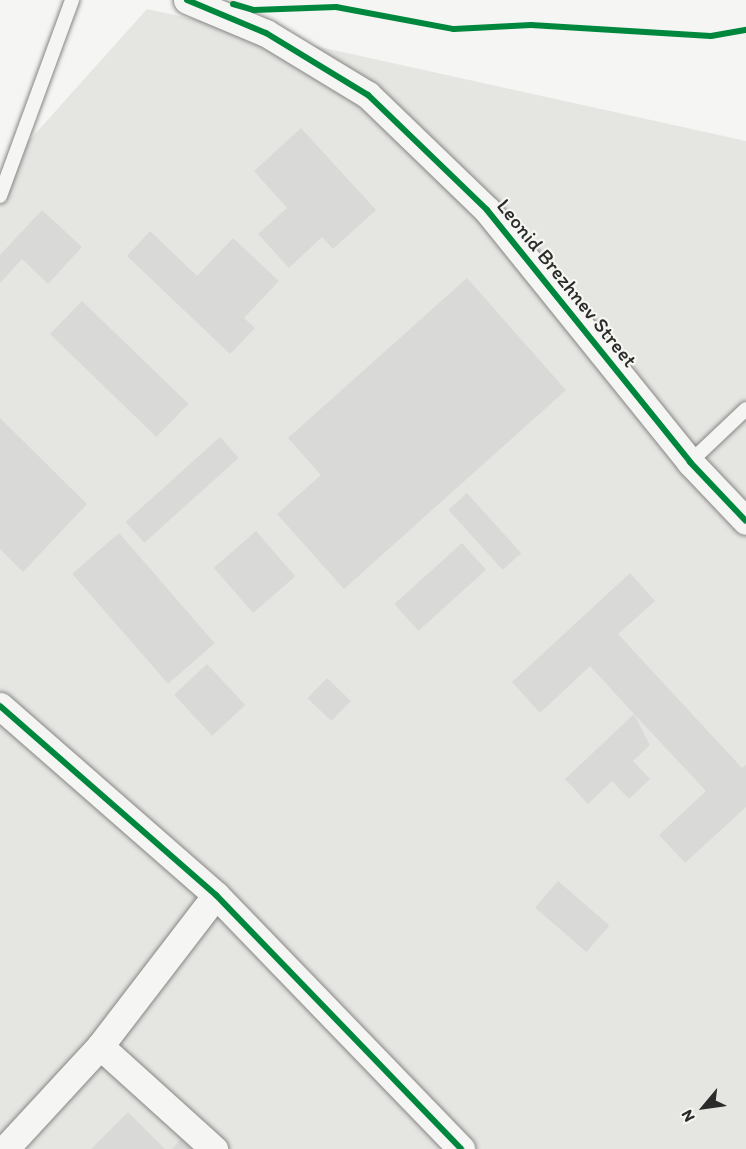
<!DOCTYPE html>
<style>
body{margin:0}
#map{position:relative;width:746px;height:1149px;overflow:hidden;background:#f5f5f3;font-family:Itim,sans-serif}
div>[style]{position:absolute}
.built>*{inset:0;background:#e5e5e2}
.building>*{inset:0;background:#d9d9d8;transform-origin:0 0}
.roads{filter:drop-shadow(0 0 2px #868685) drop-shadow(0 0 2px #868685)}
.lane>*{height:14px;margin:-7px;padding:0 7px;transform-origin:7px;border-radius:7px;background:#f5f5f3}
.street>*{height:27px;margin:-13.5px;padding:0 13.5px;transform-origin:13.5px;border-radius:13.5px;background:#f5f5f3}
.cycleway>*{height:6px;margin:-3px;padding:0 3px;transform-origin:3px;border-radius:3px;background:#00873e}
span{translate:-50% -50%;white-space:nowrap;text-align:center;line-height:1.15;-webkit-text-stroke:4.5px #f6f6f2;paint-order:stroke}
.street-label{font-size:21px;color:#2b2b2b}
.north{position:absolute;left:674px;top:1077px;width:60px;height:60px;-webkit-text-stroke:4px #f6f6f2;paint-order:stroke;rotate:241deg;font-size:16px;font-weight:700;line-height:24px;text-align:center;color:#2b2b2b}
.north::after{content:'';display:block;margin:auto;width:21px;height:27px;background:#2b2b2b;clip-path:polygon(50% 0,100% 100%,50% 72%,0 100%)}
</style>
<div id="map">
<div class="built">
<i style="clip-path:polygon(147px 9px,746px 141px,746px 1149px,0 1149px,0 173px)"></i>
</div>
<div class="building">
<i style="clip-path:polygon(301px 128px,376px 210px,333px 249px,322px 237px,289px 268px,258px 234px,287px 208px,254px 171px)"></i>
<i style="clip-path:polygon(42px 210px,82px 247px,48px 284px,22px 259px,0 283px,0 255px)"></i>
<i style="clip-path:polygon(150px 231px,197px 276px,233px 238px,279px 281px,244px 318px,255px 328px,230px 354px,127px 256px)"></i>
<i style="clip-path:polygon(467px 278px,566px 390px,344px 589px,277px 514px,321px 475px,288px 438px)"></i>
<i style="left:82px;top:301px;width:148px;height:46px;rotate:44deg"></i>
<i style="clip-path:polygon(0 418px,87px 504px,23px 572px,0 549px)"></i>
<i style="left:220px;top:437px;width:28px;height:127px;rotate:48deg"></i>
<i style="left:467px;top:493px;width:81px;height:25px;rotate:48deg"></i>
<i style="left:256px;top:531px;width:60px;height:56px;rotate:49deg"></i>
<i style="left:119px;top:533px;width:146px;height:62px;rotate:49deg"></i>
<i style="left:462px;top:543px;width:36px;height:91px;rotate:48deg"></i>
<i style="clip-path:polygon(630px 573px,655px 601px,618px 634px,742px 768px,746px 765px,746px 807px,685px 863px,659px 835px,706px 791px,634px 714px,650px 745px,633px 761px,650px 779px,629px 799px,612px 781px,588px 804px,565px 779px,634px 714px,590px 666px,540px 713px,512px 682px)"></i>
<i style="left:207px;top:664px;width:56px;height:45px;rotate:47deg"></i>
<i style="left:327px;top:678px;width:33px;height:28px;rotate:44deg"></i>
<i style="left:558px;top:881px;width:68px;height:35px;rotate:41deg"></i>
<i style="clip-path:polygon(128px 1112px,165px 1149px,91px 1149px)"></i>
<i style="clip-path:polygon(181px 1139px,191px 1149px,172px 1149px)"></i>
</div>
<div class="roads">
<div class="lane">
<i style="left:0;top:196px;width:209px;rotate:-69.8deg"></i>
<i style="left:690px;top:462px;width:77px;rotate:-43.4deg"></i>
</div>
<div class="street">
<i style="left:187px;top:0;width:86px;rotate:22.7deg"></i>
<i style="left:266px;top:33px;width:119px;rotate:31.3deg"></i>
<i style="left:368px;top:95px;width:165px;rotate:44deg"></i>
<i style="left:487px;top:210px;width:324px;rotate:51.1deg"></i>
<i style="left:690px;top:462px;width:81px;rotate:46.5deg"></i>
<i style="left:0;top:706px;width:287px;rotate:41.2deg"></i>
<i style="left:216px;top:895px;width:353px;rotate:46deg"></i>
<i style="left:100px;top:1046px;width:154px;rotate:42.1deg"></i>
<i style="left:5px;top:1149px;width:140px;rotate:-47.3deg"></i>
<i style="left:100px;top:1046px;width:190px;rotate:-52.5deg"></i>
</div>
</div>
<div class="cycleway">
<i style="left:187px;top:0;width:86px;rotate:22.7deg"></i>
<i style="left:266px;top:33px;width:119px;rotate:31.3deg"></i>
<i style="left:368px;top:95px;width:165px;rotate:44deg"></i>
<i style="left:487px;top:210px;width:324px;rotate:51.1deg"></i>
<i style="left:690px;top:462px;width:81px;rotate:46.5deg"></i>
<i style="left:233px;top:4px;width:22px;rotate:16deg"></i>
<i style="left:254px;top:10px;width:82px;rotate:-2.1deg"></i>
<i style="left:336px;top:7px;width:120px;rotate:10.6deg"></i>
<i style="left:454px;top:29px;width:77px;rotate:-3deg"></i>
<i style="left:531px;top:25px;width:180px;rotate:3.5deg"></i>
<i style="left:711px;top:36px;width:36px;rotate:-10deg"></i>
<i style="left:0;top:706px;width:287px;rotate:41.2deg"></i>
<i style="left:216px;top:895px;width:353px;rotate:46deg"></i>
</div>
<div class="street-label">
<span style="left:567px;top:283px;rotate:51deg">Leonid Brezhnev Street</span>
</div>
<div class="north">N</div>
</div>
